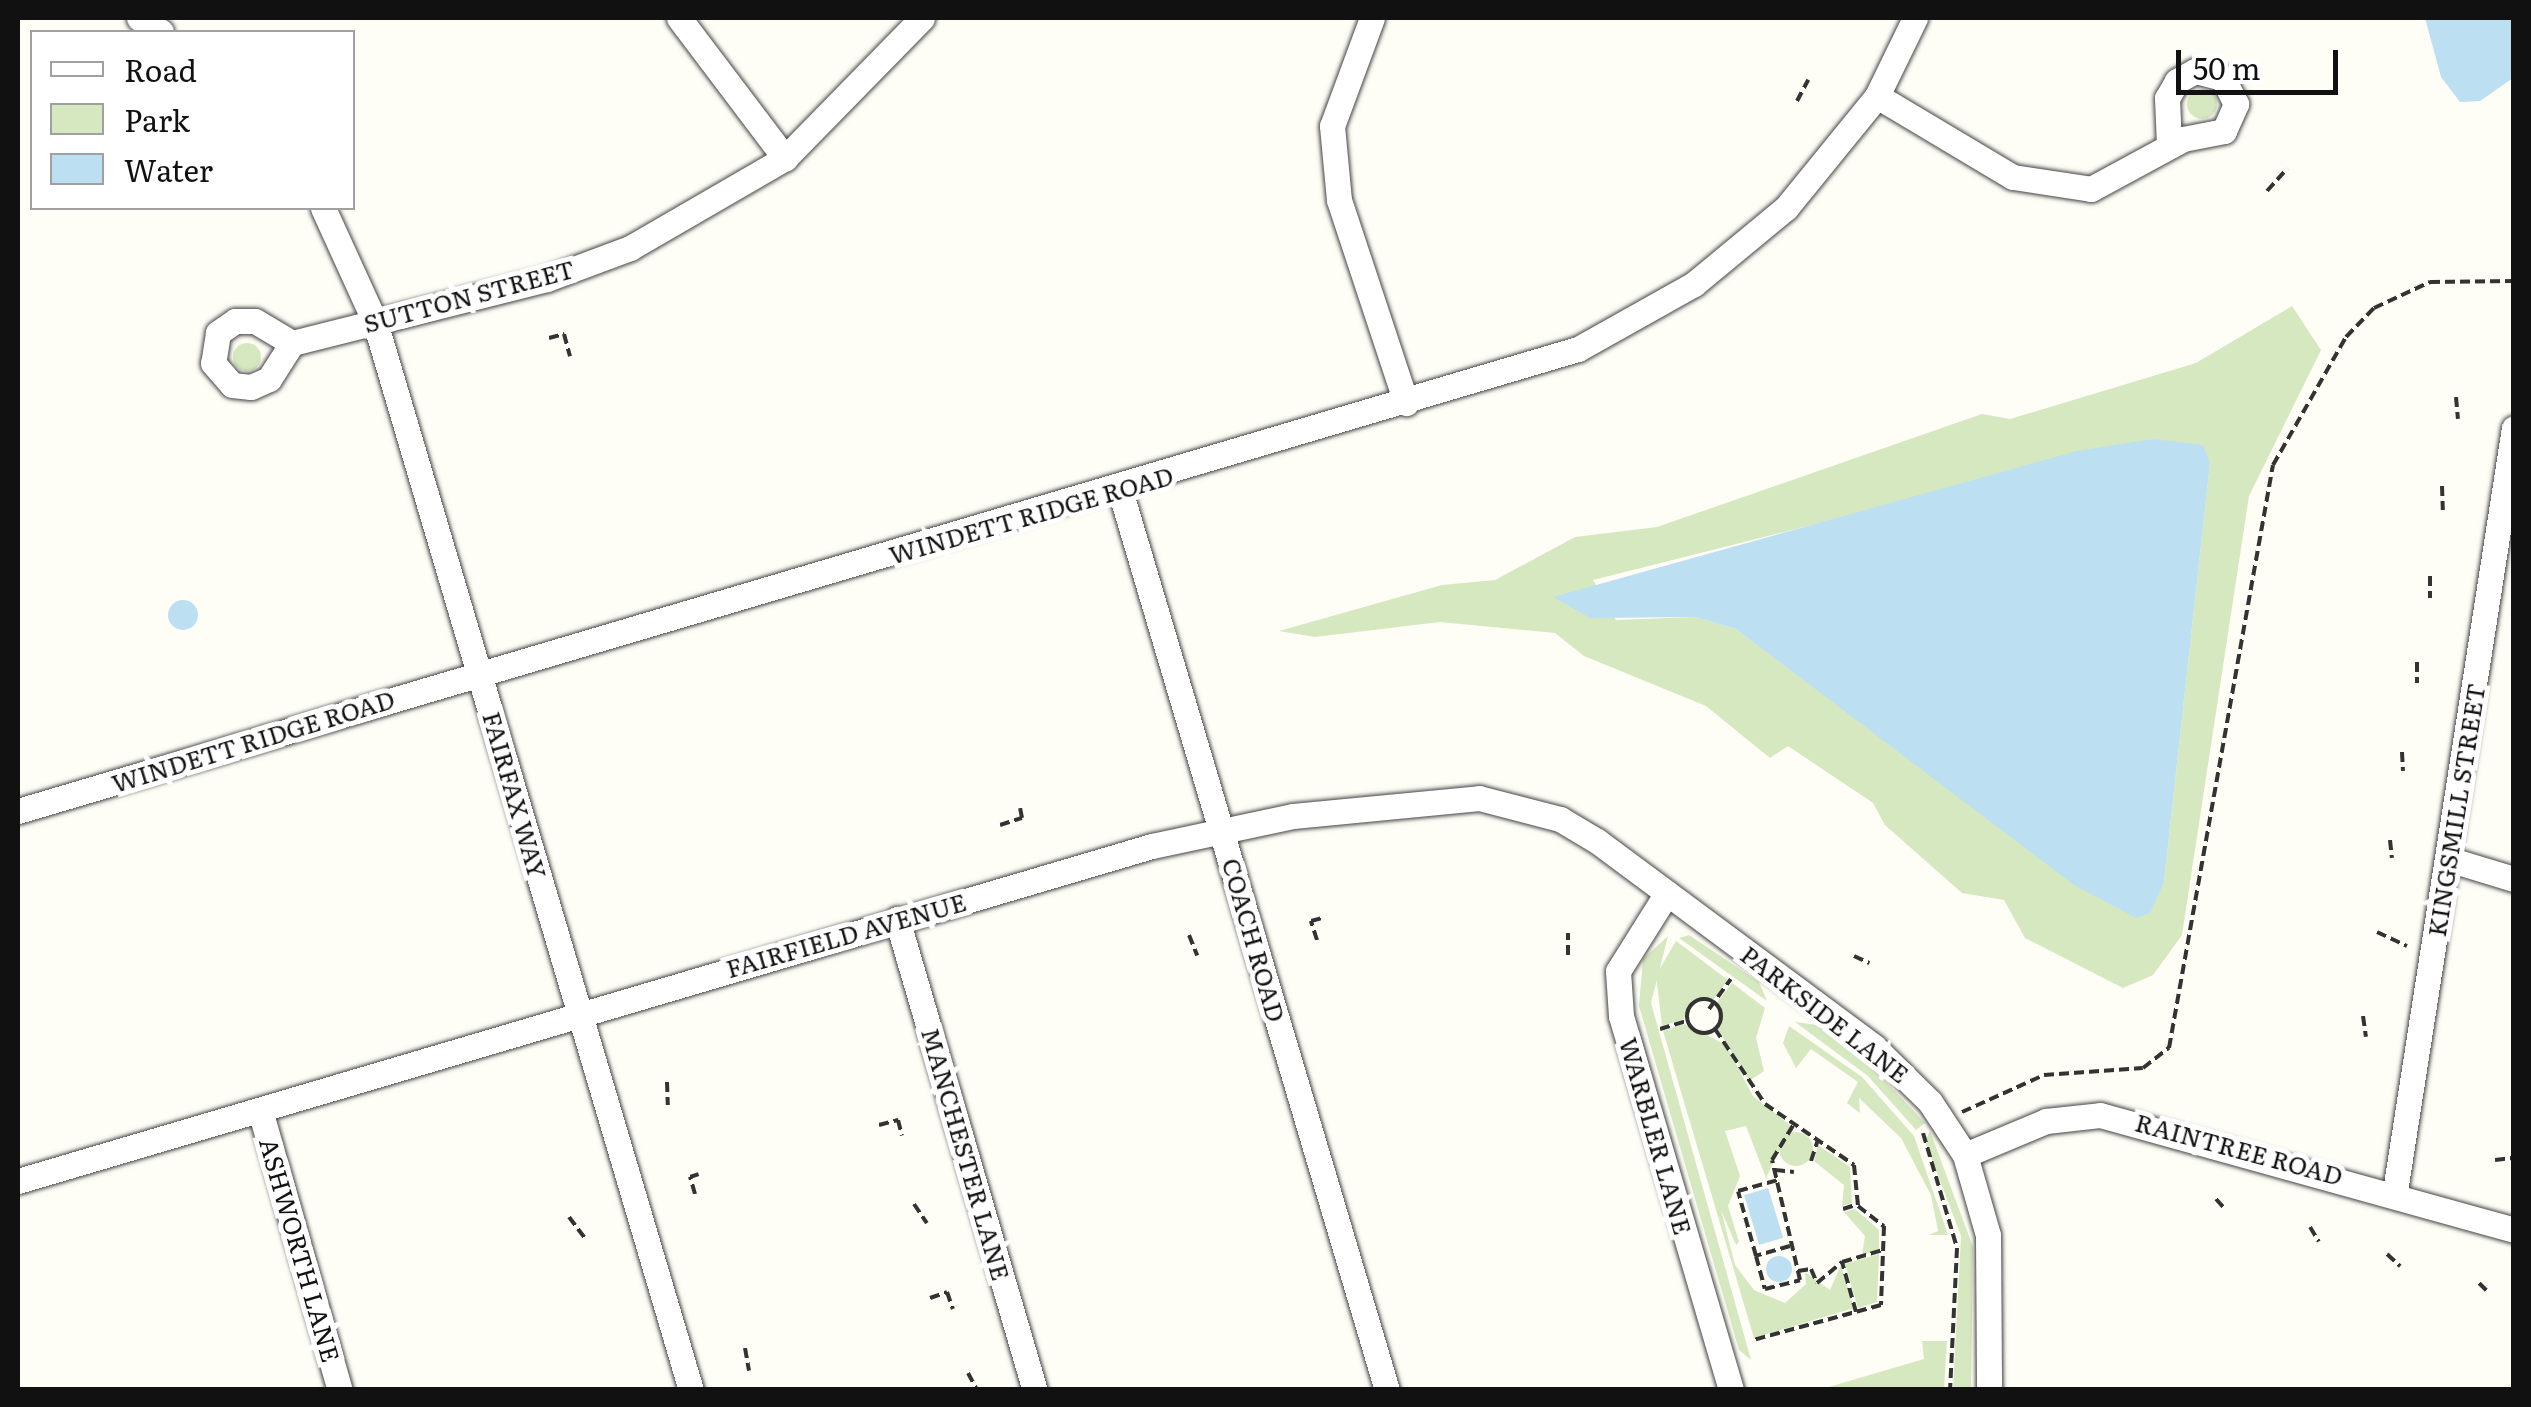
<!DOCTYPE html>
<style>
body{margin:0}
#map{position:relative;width:2531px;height:1407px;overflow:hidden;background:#fefdf6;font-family:Literata,serif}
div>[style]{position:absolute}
.green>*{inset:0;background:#d5e8c0}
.round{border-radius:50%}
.water>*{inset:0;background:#bddff2;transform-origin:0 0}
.path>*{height:4px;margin-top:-2px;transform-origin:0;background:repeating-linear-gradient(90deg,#333 0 10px,transparent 0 15px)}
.path>.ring{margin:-2px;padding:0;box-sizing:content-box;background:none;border:4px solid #333;border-radius:50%}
.roads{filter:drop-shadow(0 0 2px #444) drop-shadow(0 0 2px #444)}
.minor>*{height:25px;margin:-12.5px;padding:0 12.5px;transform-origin:12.5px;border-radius:12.5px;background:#fff}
span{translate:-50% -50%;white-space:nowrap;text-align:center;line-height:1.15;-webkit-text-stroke:10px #fff;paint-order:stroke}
.street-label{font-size:25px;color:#111}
.frame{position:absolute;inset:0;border:20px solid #111;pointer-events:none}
.legend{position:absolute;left:30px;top:30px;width:325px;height:180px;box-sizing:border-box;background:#fff;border:2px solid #a0a0a0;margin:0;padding:12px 18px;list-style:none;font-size:30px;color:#111}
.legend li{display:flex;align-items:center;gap:20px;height:50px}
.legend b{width:50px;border:2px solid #a0a0a0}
.scale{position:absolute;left:2176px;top:50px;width:162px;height:45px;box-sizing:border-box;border:5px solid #111;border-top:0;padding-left:12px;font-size:30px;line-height:35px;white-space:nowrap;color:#111;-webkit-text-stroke:8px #fff;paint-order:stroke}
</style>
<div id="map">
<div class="green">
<i class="round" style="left:2187px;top:89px;width:30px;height:30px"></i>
<i style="clip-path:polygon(evenodd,2292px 306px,2321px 350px,2249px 496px,2182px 935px,2153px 975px,2123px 988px,2025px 938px,2004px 900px,1962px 893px,1885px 825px,1873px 803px,1788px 746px,1770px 758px,1706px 706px,1584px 656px,1555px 633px,1440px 622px,1315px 637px,1279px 631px,1442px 585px,1495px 580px,1575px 537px,1657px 527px,1982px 414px,2010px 419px,2196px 363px,2292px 306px,2153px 439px,2210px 462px,2164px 882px,1882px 737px,1736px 629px,1695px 617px,1616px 620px,1593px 580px,2153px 439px)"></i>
<i class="round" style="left:233px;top:343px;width:28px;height:28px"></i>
<i style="clip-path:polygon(1689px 935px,1759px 982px,1767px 1001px,1679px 938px)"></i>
<i style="clip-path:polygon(1668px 936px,1651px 1003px,1751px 1360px,1739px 1350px,1639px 1006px,1643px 959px)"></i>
<i style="clip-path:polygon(1676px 941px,1728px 980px,1714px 999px,1691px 1001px,1684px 1019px,1662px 1026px,1656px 975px)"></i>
<i style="clip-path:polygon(1732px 983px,1765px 1008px,1756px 1038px,1764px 1071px,1749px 1081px,1718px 1030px,1718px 1001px)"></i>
<i style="clip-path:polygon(1795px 1022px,1817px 1025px,1871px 1066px,1925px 1123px,1916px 1130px,1868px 1076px)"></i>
<i style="clip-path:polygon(1685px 1024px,1726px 1045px,1753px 1096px,1791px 1126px,1766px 1178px,1746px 1126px,1725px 1131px,1740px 1176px,1728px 1206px,1739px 1242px,1736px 1245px,1721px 1210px,1735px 1265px,1754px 1290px,1785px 1303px,1806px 1284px,1805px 1272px,1830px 1290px,1841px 1265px,1854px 1308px,1754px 1338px,1663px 1031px)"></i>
<i style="clip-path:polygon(1789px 1026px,1862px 1077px,1914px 1136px,1948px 1235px,1929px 1235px,1938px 1231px,1931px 1195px,1901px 1138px,1859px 1098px,1860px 1113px,1847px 1103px,1858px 1082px,1811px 1049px,1796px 1068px,1783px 1043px)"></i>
<i style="clip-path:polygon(1930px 1131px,1973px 1247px,1971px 1389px,1953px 1389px,1961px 1236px,1925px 1141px)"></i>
<i class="round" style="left:1779px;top:1132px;width:34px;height:34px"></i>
<i style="clip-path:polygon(1818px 1145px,1850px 1167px,1852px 1203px,1842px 1206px,1844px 1185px,1814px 1161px)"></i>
<i style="clip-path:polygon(1855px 1209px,1879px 1230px,1879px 1250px,1862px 1255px,1865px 1236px,1844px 1212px)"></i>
<i style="clip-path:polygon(1879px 1254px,1877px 1302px,1858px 1308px,1845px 1264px)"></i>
<i style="clip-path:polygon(1922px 1341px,1947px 1341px,1944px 1389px,1822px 1389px,1924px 1359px)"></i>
</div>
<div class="water">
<i style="clip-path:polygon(2425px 18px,2513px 18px,2513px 78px,2480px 101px,2460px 102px,2441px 77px)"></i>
<i style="clip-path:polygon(2153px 439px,2203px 445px,2210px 463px,2164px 882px,2150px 913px,2136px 918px,2074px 885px,1736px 629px,1695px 617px,1590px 618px,1553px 597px,2077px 451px)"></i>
<i class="round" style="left:168px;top:600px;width:30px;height:30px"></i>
<i style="left:1768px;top:1188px;width:52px;height:25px;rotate:73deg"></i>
<i class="round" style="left:1766px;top:1256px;width:26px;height:26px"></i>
</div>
<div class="path">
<i style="left:1797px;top:101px;width:24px;rotate:-62deg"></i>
<i style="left:2267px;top:191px;width:30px;rotate:-48deg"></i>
<i style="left:549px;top:338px;width:16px;rotate:-15deg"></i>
<i style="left:564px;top:334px;width:23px;rotate:75deg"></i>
<i style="left:2456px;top:397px;width:22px;rotate:85deg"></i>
<i style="left:2442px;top:486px;width:24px;rotate:88deg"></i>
<i style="left:2430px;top:576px;width:22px;rotate:90deg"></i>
<i style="left:2417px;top:662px;width:21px;rotate:90deg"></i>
<i style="left:2402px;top:752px;width:19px;rotate:87deg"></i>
<i style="left:1000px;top:825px;width:23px;rotate:-18deg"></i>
<i style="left:1022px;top:818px;width:10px;rotate:-101deg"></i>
<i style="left:2390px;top:840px;width:18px;rotate:84deg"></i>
<i style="left:2377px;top:932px;width:33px;rotate:25deg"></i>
<i style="left:1189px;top:935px;width:22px;rotate:68deg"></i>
<i style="left:1317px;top:940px;width:20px;rotate:-108deg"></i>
<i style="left:1311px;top:921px;width:11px;rotate:-15deg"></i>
<i style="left:1568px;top:955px;width:22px;rotate:-90deg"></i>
<i style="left:1854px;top:956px;width:17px;rotate:25deg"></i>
<i class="ring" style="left:1687px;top:999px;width:30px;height:30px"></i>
<i style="left:1709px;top:1009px;width:37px;rotate:-54deg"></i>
<i style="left:2363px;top:1016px;width:21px;rotate:82deg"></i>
<i style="left:1660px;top:1029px;width:28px;rotate:-17deg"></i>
<i style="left:1715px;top:1029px;width:90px;rotate:56.3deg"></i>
<i style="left:1765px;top:1104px;width:108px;rotate:34.4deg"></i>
<i style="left:1854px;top:1165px;width:41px;rotate:84.4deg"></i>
<i style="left:1858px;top:1206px;width:33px;rotate:38deg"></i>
<i style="left:1884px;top:1226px;width:79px;rotate:92.2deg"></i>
<i style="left:1881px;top:1305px;width:133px;rotate:164.7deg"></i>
<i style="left:667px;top:1082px;width:23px;rotate:88deg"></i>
<i style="left:1962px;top:1112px;width:90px;rotate:-24.3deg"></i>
<i style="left:2044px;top:1075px;width:99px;rotate:-4deg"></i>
<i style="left:2143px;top:1068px;width:33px;rotate:-38deg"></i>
<i style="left:2169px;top:1048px;width:592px;rotate:-79.89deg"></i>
<i style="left:2273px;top:465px;width:147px;rotate:-60.3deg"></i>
<i style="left:2346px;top:337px;width:40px;rotate:-46deg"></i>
<i style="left:2374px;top:308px;width:62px;rotate:-24.9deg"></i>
<i style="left:2430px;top:282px;width:84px;rotate:-0.7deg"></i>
<i style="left:879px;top:1125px;width:20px;rotate:-15deg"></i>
<i style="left:898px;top:1120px;width:16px;rotate:76deg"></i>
<i style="left:1923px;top:1133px;width:120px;rotate:73.5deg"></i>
<i style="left:1957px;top:1248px;width:142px;rotate:92.8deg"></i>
<i style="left:2495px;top:1160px;width:17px;rotate:-7deg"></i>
<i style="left:1811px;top:1161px;width:22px;rotate:-72deg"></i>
<i style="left:1775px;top:1170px;width:19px;rotate:6deg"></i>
<i style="left:695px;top:1194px;width:18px;rotate:-106deg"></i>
<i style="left:690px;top:1177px;width:9px;rotate:-18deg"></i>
<i style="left:2216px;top:1199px;width:15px;rotate:48deg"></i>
<i style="left:914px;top:1204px;width:23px;rotate:56deg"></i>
<i style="left:1843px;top:1209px;width:13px;rotate:-18deg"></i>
<i style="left:569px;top:1217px;width:26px;rotate:53deg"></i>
<i style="left:2310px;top:1227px;width:17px;rotate:59deg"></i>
<i style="left:1790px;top:1246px;width:35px;rotate:164deg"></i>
<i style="left:1756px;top:1256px;width:34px;rotate:75deg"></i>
<i style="left:1765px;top:1289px;width:36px;rotate:-14deg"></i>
<i style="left:1800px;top:1280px;width:123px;rotate:-103.1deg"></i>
<i style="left:1772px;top:1160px;width:42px;rotate:-58.6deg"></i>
<i style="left:2387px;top:1254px;width:18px;rotate:43deg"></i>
<i style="left:1756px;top:1256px;width:67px;rotate:-105.5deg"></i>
<i style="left:1738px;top:1191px;width:41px;rotate:-15.4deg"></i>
<i style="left:1798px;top:1271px;width:13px;rotate:-9deg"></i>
<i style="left:1811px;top:1269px;width:15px;rotate:67deg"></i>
<i style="left:1817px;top:1283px;width:33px;rotate:-40deg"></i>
<i style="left:2479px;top:1283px;width:11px;rotate:45deg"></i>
<i style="left:930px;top:1298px;width:18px;rotate:-19deg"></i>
<i style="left:947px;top:1292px;width:18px;rotate:71deg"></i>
<i style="left:1856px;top:1312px;width:52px;rotate:-105.6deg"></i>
<i style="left:1842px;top:1262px;width:43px;rotate:-16.3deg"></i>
<i style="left:745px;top:1348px;width:23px;rotate:80deg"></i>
<i style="left:968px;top:1373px;width:19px;rotate:62deg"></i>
</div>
<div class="roads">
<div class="minor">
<i style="left:139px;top:18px;width:26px;rotate:32deg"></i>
<i style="left:679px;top:18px;width:176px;rotate:52.9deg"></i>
<i style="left:1372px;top:18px;width:115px;rotate:110.3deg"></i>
<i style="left:1332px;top:126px;width:74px;rotate:84.6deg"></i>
<i style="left:1339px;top:200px;width:214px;rotate:71.7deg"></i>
<i style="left:1877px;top:96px;width:158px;rotate:30.8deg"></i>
<i style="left:2013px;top:177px;width:79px;rotate:8.7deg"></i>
<i style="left:2091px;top:189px;width:105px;rotate:-28.5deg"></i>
<i style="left:2183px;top:139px;width:42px;rotate:-11deg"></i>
<i style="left:2224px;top:131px;width:30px;rotate:-66deg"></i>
<i style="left:2236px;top:104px;width:29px;rotate:-117deg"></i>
<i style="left:2223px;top:78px;width:29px;rotate:-166deg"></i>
<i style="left:2195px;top:71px;width:21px;rotate:151deg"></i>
<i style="left:2177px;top:81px;width:20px;rotate:120deg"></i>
<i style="left:2167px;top:98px;width:48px;rotate:87.6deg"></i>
<i style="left:323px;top:208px;width:125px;rotate:65.5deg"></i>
<i style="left:375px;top:322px;width:1114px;rotate:73.52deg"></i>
<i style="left:292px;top:343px;width:43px;rotate:-149.3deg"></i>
<i style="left:255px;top:321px;width:20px;rotate:180deg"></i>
<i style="left:235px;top:321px;width:21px;rotate:145deg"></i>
<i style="left:218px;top:333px;width:30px;rotate:99deg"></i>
<i style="left:213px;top:363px;width:29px;rotate:49deg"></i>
<i style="left:232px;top:385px;width:19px;rotate:6deg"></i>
<i style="left:251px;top:387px;width:20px;rotate:-24deg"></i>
<i style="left:269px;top:379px;width:43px;rotate:-57.4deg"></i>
<i style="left:292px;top:343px;width:263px;rotate:-14.1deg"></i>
<i style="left:547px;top:279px;width:89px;rotate:-20.5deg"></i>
<i style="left:630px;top:248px;width:179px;rotate:-30.1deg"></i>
<i style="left:785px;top:158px;width:196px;rotate:-45.6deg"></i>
<i style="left:1120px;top:490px;width:939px;rotate:73.48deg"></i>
<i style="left:18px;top:811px;width:1627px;rotate:-16.5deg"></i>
<i style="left:1578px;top:349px;width:133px;rotate:-29.3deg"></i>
<i style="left:1694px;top:284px;width:119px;rotate:-39.6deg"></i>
<i style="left:1786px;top:208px;width:144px;rotate:-50.9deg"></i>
<i style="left:1877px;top:96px;width:87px;rotate:-64deg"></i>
<i style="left:2448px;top:859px;width:69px;rotate:16.9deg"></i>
<i style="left:1667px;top:893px;width:92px;rotate:122.1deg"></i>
<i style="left:1618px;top:971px;width:45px;rotate:86.2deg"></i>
<i style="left:1621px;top:1016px;width:390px;rotate:73.6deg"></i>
<i style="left:897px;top:919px;width:491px;rotate:73.7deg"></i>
<i style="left:260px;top:1110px;width:291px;rotate:74.1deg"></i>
<i style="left:1965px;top:1155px;width:88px;rotate:-22.8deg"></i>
<i style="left:2046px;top:1121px;width:54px;rotate:-6.3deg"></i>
<i style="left:2100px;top:1115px;width:430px;rotate:15.5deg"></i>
<i style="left:18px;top:1181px;width:1182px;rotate:-16.46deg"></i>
<i style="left:1152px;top:846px;width:144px;rotate:-12deg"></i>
<i style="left:1293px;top:816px;width:187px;rotate:-5.5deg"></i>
<i style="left:1479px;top:798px;width:84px;rotate:14.5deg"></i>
<i style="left:1560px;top:819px;width:43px;rotate:30.7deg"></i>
<i style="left:1597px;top:841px;width:345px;rotate:36.6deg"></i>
<i style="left:1874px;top:1047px;width:78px;rotate:44.5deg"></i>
<i style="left:1930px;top:1102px;width:64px;rotate:56.6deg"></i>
<i style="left:1965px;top:1155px;width:83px;rotate:74deg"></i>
<i style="left:1988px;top:1235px;width:155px;rotate:89.6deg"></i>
<i style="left:2395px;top:1191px;width:772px;rotate:-81.14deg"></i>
</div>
</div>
<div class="street-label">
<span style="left:469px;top:296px;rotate:-15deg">SUTTON STREET</span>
<span style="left:1031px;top:515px;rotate:-16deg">WINDETT RIDGE ROAD</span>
<span style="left:253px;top:741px;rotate:-17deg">WINDETT RIDGE ROAD</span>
<span style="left:515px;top:795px;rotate:74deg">FAIRFAX WAY</span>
<span style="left:2456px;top:810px;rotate:-81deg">KINGSMILL STREET</span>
<span style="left:846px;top:935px;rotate:-16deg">FAIRFIELD AVENUE</span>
<span style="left:1254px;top:940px;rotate:74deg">COACH ROAD</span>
<span style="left:1825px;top:1014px;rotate:38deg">PARKSIDE LANE</span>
<span style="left:1656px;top:1136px;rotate:74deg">WARBLER LANE</span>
<span style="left:2239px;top:1149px;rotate:15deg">RAINTREE ROAD</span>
<span style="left:966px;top:1154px;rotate:74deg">MANCHESTER LANE</span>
<span style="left:300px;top:1250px;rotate:74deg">ASHWORTH LANE</span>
</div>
<div class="frame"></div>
<ul class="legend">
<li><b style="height:12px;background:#fff"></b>Road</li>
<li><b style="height:28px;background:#d5e8c0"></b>Park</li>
<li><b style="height:28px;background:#bddff2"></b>Water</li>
</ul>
<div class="scale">50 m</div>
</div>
